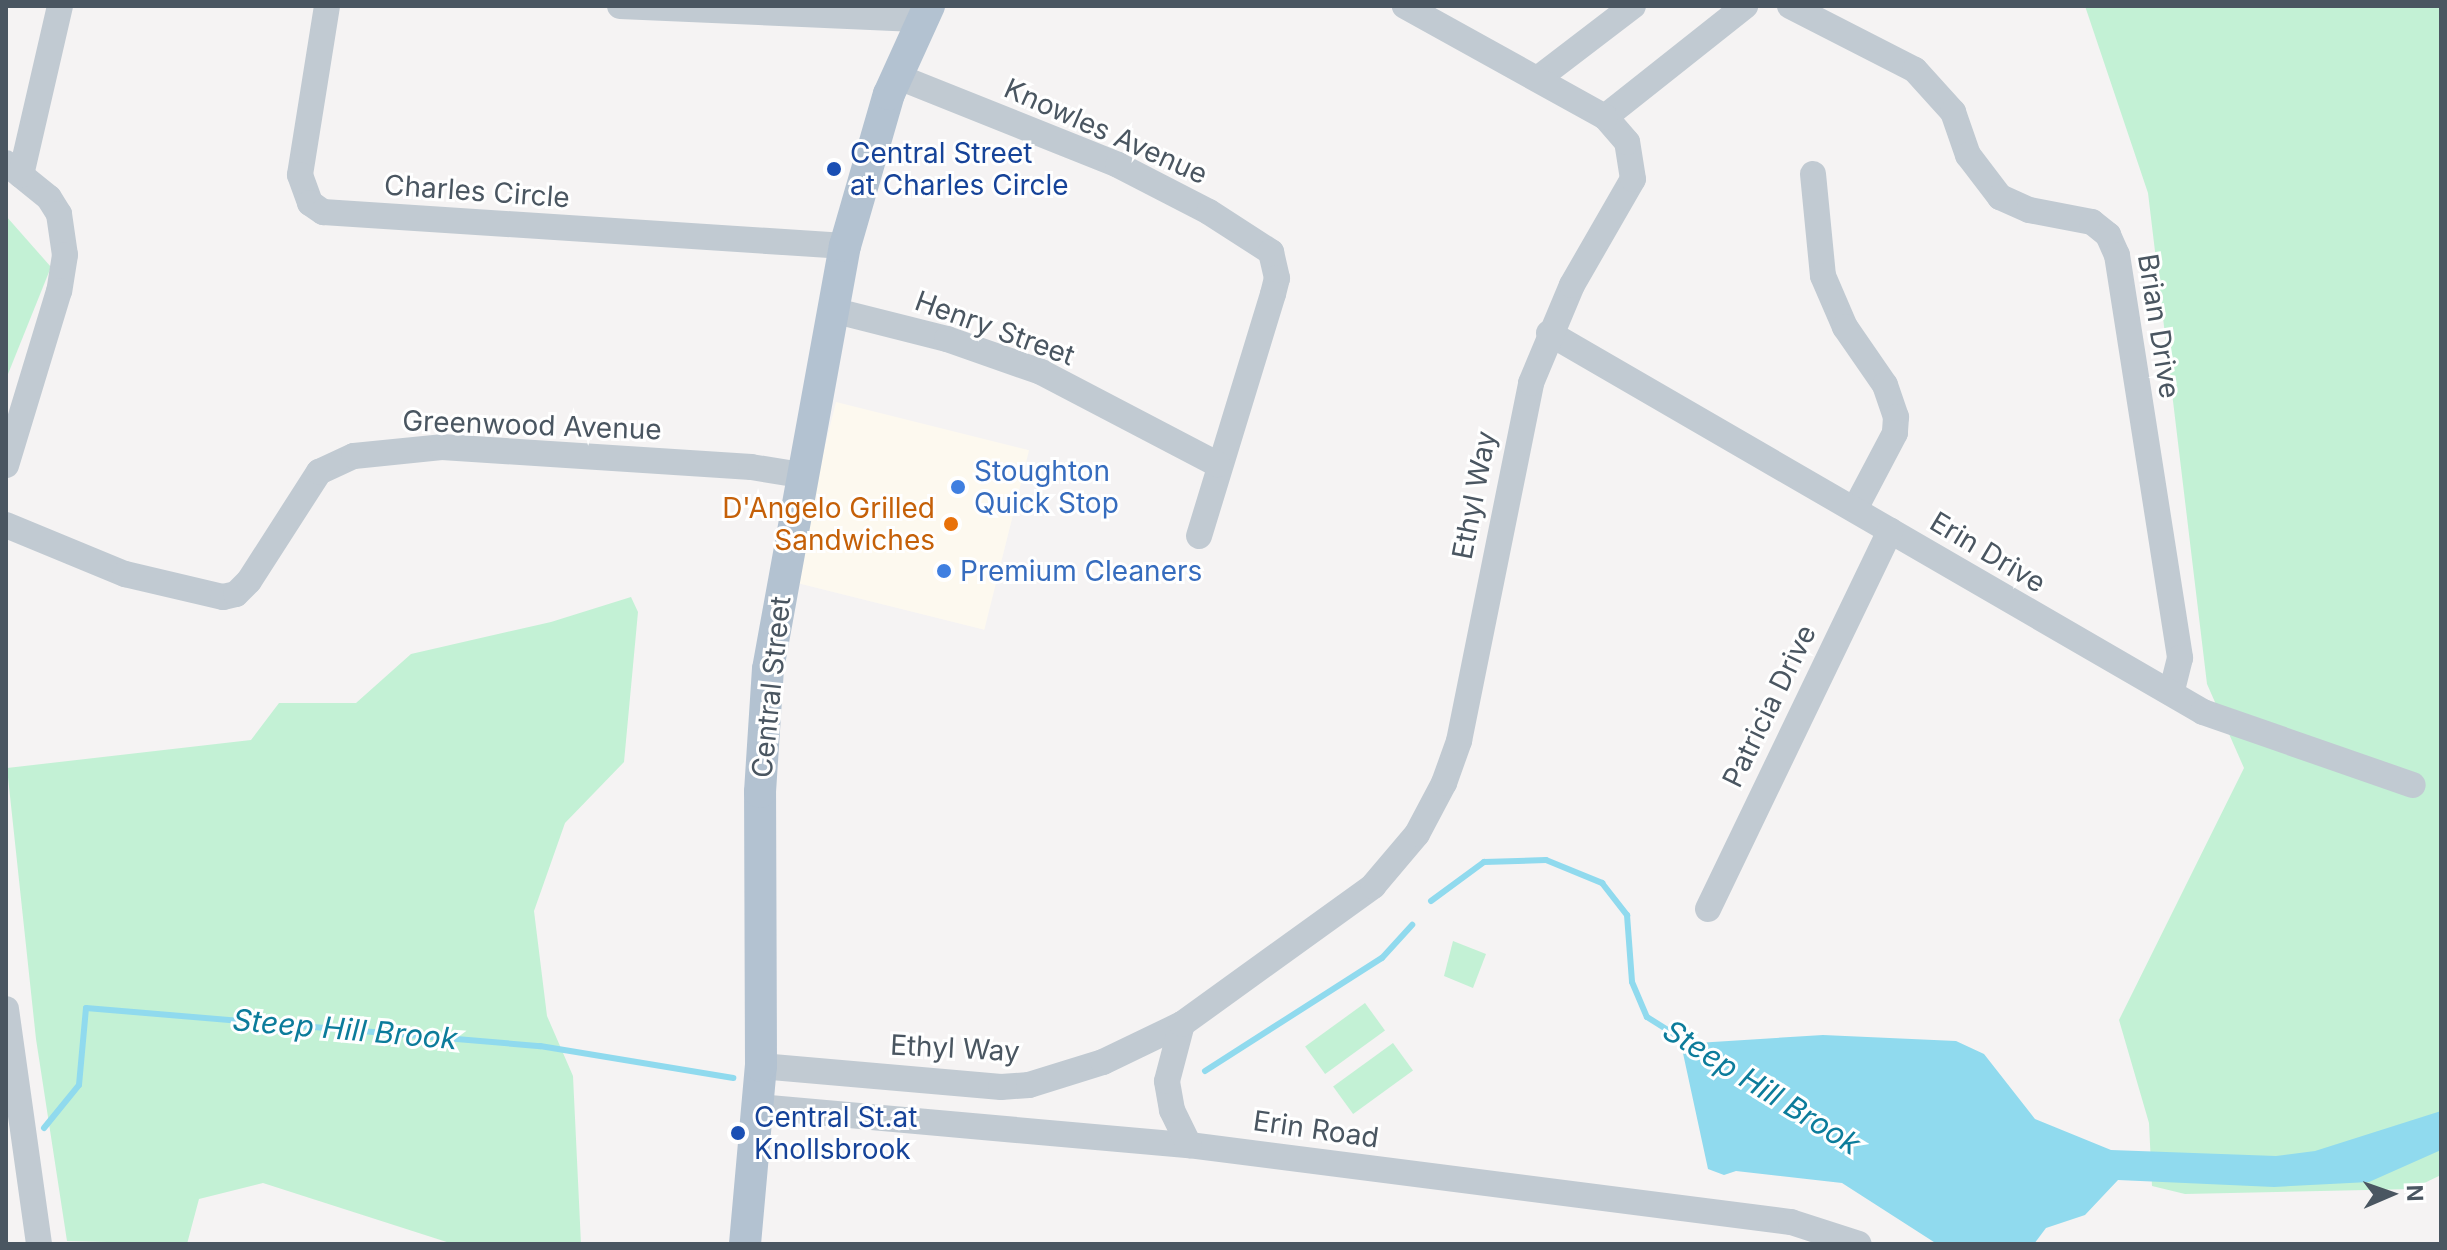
<!DOCTYPE html>
<style>
body{margin:0}
#map{position:relative;width:2447px;height:1250px;overflow:hidden;background:#f5f3f3;font-family:Inter,sans-serif}
div>[style]{position:absolute}
.commercial>*{inset:0;background:#fdf9ef;transform-origin:0 0}
.green>*{inset:0;background:#c3f1d5;transform-origin:0 0}
.water>*{inset:0;background:#90daee}
.stream>*{height:6px;margin:-3px;padding:0 3px;transform-origin:3px;border-radius:3px;background:#90daee}
.minor>*{height:26px;margin:-13px;padding:0 13px;transform-origin:13px;border-radius:13px;background:#c1cad2}
.major>*{height:32px;margin:-16px;padding:0 16px;transform-origin:16px;border-radius:16px;background:#b3c2d1}
.dots>*{width:22px;height:22px;translate:-50% -50%;box-sizing:border-box;border:4px solid #fff;border-radius:50%}
span{translate:-50% -50%;white-space:nowrap;text-align:center;line-height:1.15;-webkit-text-stroke:6px #fff;paint-order:stroke}
.street-label{font-size:28px;color:#4a5661}
.transit-label{font-size:28px;color:#164399}
.left{translate:0 -50%;text-align:left}
.shop-label{font-size:28px;color:#366cbe}
.food-label{font-size:28px;color:#c56008}
.right{translate:-100% -50%;text-align:right}
.water-label{font-size:30px;color:#0c7c9b;font-style:italic}
.frame{position:absolute;inset:0;border:8px solid #4a5661;pointer-events:none}
.north{position:absolute;left:2351px;top:1154px;width:80px;height:80px;-webkit-text-stroke:6px #fff;paint-order:stroke;rotate:88deg;font-size:22px;font-weight:700;line-height:32px;text-align:center;color:#4a5661}
.north::after{content:'';display:block;margin:auto;width:28px;height:36px;background:#4a5661;clip-path:polygon(50% 0,100% 100%,50% 72%,0 100%)}
</style>
<div id="map">
<div class="commercial">
<i style="left:836px;top:402px;width:199px;height:185px;rotate:14deg"></i>
</div>
<div class="green">
<i style="clip-path:polygon(2085px 6px,2441px 6px,2441px 1175px,2412px 1189px,2185px 1194px,2152px 1186px,2149px 1123px,2119px 1020px,2244px 768px,2207px 684px,2148px 193px)"></i>
<i style="clip-path:polygon(6px 216px,51px 267px,6px 379px)"></i>
<i style="clip-path:polygon(631px 597px,638px 612px,624px 762px,565px 823px,534px 911px,547px 1016px,573px 1076px,581px 1244px,453px 1244px,263px 1183px,199px 1199px,187px 1244px,67px 1241px,36px 1039px,7px 768px,251px 740px,279px 703px,356px 703px,411px 654px,551px 622px)"></i>
<i style="clip-path:polygon(1453px 941px,1486px 954px,1473px 988px,1444px 976px)"></i>
<i style="left:1365px;top:1003px;width:34px;height:74px;rotate:54deg"></i>
<i style="left:1393px;top:1043px;width:34px;height:74px;rotate:54deg"></i>
</div>
<div class="water">
<i style="clip-path:polygon(1823px 1035px,1956px 1041px,1984px 1054px,2035px 1119px,2111px 1150px,2276px 1156px,2315px 1151px,2441px 1111px,2441px 1150px,2369px 1182px,2274px 1187px,2118px 1180px,2085px 1215px,2046px 1228px,2034px 1244px,1937px 1244px,1842px 1183px,1736px 1171px,1724px 1175px,1708px 1169px,1681px 1044px)"></i>
</div>
<div class="stream">
<i style="left:1431px;top:901px;width:66px;rotate:-36.3deg"></i>
<i style="left:1484px;top:862px;width:62px;rotate:-1.8deg"></i>
<i style="left:1546px;top:860px;width:61px;rotate:22.3deg"></i>
<i style="left:1602px;top:883px;width:41px;rotate:52deg"></i>
<i style="left:1627px;top:915px;width:67px;rotate:85.7deg"></i>
<i style="left:1632px;top:982px;width:38px;rotate:67deg"></i>
<i style="left:1647px;top:1017px;width:54px;rotate:32.2deg"></i>
<i style="left:1205px;top:1071px;width:210px;rotate:-32.6deg"></i>
<i style="left:1382px;top:958px;width:45px;rotate:-47.7deg"></i>
<i style="left:44px;top:1128px;width:55px;rotate:-50.9deg"></i>
<i style="left:79px;top:1085px;width:77px;rotate:-84.8deg"></i>
<i style="left:86px;top:1008px;width:456px;rotate:4.8deg"></i>
<i style="left:540px;top:1046px;width:196px;rotate:9.4deg"></i>
</div>
<div class="minor">
<i style="left:327px;top:6px;width:171px;rotate:99.1deg"></i>
<i style="left:300px;top:175px;width:30px;rotate:70deg"></i>
<i style="left:310px;top:203px;width:16px;rotate:35deg"></i>
<i style="left:323px;top:212px;width:523px;rotate:3.73deg"></i>
<i style="left:620px;top:6px;width:302px;rotate:2.5deg"></i>
<i style="left:1790px;top:6px;width:140px;rotate:27.1deg"></i>
<i style="left:1915px;top:70px;width:57px;rotate:47.9deg"></i>
<i style="left:1953px;top:112px;width:46px;rotate:70.8deg"></i>
<i style="left:1968px;top:155px;width:53px;rotate:52.7deg"></i>
<i style="left:2000px;top:197px;width:32px;rotate:24deg"></i>
<i style="left:2029px;top:210px;width:64px;rotate:10.8deg"></i>
<i style="left:2092px;top:222px;width:21px;rotate:39deg"></i>
<i style="left:2108px;top:235px;width:22px;rotate:66deg"></i>
<i style="left:2117px;top:255px;width:408px;rotate:81.1deg"></i>
<i style="left:2180px;top:658px;width:36px;rotate:104deg"></i>
<i style="left:896px;top:76px;width:239px;rotate:21.8deg"></i>
<i style="left:1118px;top:165px;width:102px;rotate:27.3deg"></i>
<i style="left:1209px;top:212px;width:74px;rotate:32.8deg"></i>
<i style="left:1271px;top:252px;width:27px;rotate:77deg"></i>
<i style="left:1277px;top:278px;width:16px;rotate:104deg"></i>
<i style="left:1273px;top:294px;width:253px;rotate:107deg"></i>
<i style="left:1540px;top:77px;width:117px;rotate:-37.4deg"></i>
<i style="left:1605px;top:117px;width:179px;rotate:-38.4deg"></i>
<i style="left:6px;top:163px;width:55px;rotate:39.1deg"></i>
<i style="left:49px;top:198px;width:19px;rotate:58deg"></i>
<i style="left:59px;top:214px;width:41px;rotate:81.7deg"></i>
<i style="left:65px;top:255px;width:36px;rotate:99deg"></i>
<i style="left:59px;top:291px;width:182px;rotate:106.9deg"></i>
<i style="left:1813px;top:174px;width:102px;rotate:84.4deg"></i>
<i style="left:1823px;top:276px;width:56px;rotate:66.7deg"></i>
<i style="left:1845px;top:327px;width:70px;rotate:55.4deg"></i>
<i style="left:1885px;top:385px;width:34px;rotate:71deg"></i>
<i style="left:1896px;top:417px;width:16px;rotate:94deg"></i>
<i style="left:1895px;top:433px;width:86px;rotate:117.8deg"></i>
<i style="left:21px;top:175px;width:173px;rotate:-77deg"></i>
<i style="left:832px;top:310px;width:119px;rotate:14.2deg"></i>
<i style="left:947px;top:339px;width:100px;rotate:19.3deg"></i>
<i style="left:1041px;top:372px;width:199px;rotate:27.6deg"></i>
<i style="left:1549px;top:333px;width:756px;rotate:30.09deg"></i>
<i style="left:2203px;top:712px;width:222px;rotate:19.2deg"></i>
<i style="left:6px;top:525px;width:129px;rotate:22.4deg"></i>
<i style="left:125px;top:574px;width:101px;rotate:13.2deg"></i>
<i style="left:223px;top:597px;width:13px;rotate:-13deg"></i>
<i style="left:236px;top:594px;width:18px;rotate:-45deg"></i>
<i style="left:249px;top:581px;width:130px;rotate:-57.3deg"></i>
<i style="left:319px;top:472px;width:38px;rotate:-25deg"></i>
<i style="left:354px;top:456px;width:88px;rotate:-5.8deg"></i>
<i style="left:442px;top:447px;width:310px;rotate:3.7deg"></i>
<i style="left:751px;top:467px;width:51px;rotate:9.1deg"></i>
<i style="left:1708px;top:909px;width:420px;rotate:-64.3deg"></i>
<i style="left:6px;top:1009px;width:237px;rotate:82deg"></i>
<i style="left:761px;top:1066px;width:241px;rotate:5deg"></i>
<i style="left:1001px;top:1087px;width:28px;rotate:-4deg"></i>
<i style="left:1029px;top:1085px;width:77px;rotate:-17.3deg"></i>
<i style="left:1103px;top:1062px;width:88px;rotate:-25.7deg"></i>
<i style="left:759px;top:1107px;width:432px;rotate:5.1deg"></i>
<i style="left:1189px;top:1145px;width:607px;rotate:7.29deg"></i>
<i style="left:1791px;top:1222px;width:71px;rotate:17.9deg"></i>
<i style="left:1189px;top:1145px;width:39px;rotate:-116deg"></i>
<i style="left:1172px;top:1110px;width:29px;rotate:-100deg"></i>
<i style="left:1167px;top:1081px;width:59px;rotate:-75.3deg"></i>
<i style="left:1182px;top:1024px;width:236px;rotate:-35.8deg"></i>
<i style="left:1373px;top:886px;width:68px;rotate:-49.8deg"></i>
<i style="left:1417px;top:834px;width:58px;rotate:-62.1deg"></i>
<i style="left:1444px;top:783px;width:45px;rotate:-70.3deg"></i>
<i style="left:1459px;top:741px;width:365px;rotate:-78.6deg"></i>
<i style="left:1531px;top:383px;width:106px;rotate:-67.3deg"></i>
<i style="left:1572px;top:285px;width:122px;rotate:-60.1deg"></i>
<i style="left:1633px;top:179px;width:37px;rotate:-99deg"></i>
<i style="left:1627px;top:142px;width:33px;rotate:-131deg"></i>
<i style="left:1605px;top:117px;width:229px;rotate:-151deg"></i>
</div>
<div class="major">
<i style="left:745px;top:1244px;width:179px;rotate:-84.9deg"></i>
<i style="left:761px;top:1066px;width:274px;rotate:-90.2deg"></i>
<i style="left:760px;top:792px;width:123px;rotate:-86.3deg"></i>
<i style="left:768px;top:669px;width:430px;rotate:-79.7deg"></i>
<i style="left:845px;top:246px;width:158px;rotate:-73.9deg"></i>
<i style="left:889px;top:94px;width:97px;rotate:-65.6deg"></i>
</div>
<div class="dots">
<i style="left:834px;top:169px;background:#1a4fb4"></i>
<i style="left:958px;top:487px;background:#3f7fe0"></i>
<i style="left:951px;top:524px;background:#e8710a"></i>
<i style="left:944px;top:571px;background:#3f7fe0"></i>
<i style="left:738px;top:1133px;background:#1a4fb4"></i>
</div>
<div class="street-label">
<span style="left:1106px;top:131px;rotate:24deg">Knowles Avenue</span>
<span style="left:477px;top:191px;rotate:4deg">Charles Circle</span>
<span style="left:2159px;top:326px;rotate:81deg">Brian Drive</span>
<span style="left:995px;top:328px;rotate:20deg">Henry Street</span>
<span style="left:532px;top:425px;rotate:2deg">Greenwood Avenue</span>
<span style="left:1474px;top:495px;rotate:-79deg">Ethyl Way</span>
<span style="left:1988px;top:552px;rotate:31deg">Erin Drive</span>
<span style="left:771px;top:687px;rotate:-84deg">Central Street</span>
<span style="left:1769px;top:706px;rotate:-64deg">Patricia Drive</span>
<span style="left:955px;top:1048px;rotate:3deg">Ethyl Way</span>
<span style="left:1316px;top:1129px;rotate:8deg">Erin Road</span>
</div>
<div class="transit-label">
<span class="left" style="left:850px;top:169px">Central Street<br>at Charles Circle</span>
<span class="left" style="left:754px;top:1133px">Central St.at<br>Knollsbrook</span>
</div>
<div class="shop-label">
<span class="left" style="left:974px;top:487px">Stoughton<br>Quick Stop</span>
<span class="left" style="left:960px;top:571px">Premium Cleaners</span>
</div>
<div class="food-label">
<span class="right" style="left:935px;top:524px">D'Angelo Grilled<br>Sandwiches</span>
</div>
<div class="water-label">
<span style="left:345px;top:1029px;rotate:5deg">Steep Hill Brook</span>
<span style="left:1762px;top:1087px;rotate:32deg">Steep Hill Brook</span>
</div>
<div class="frame"></div>
<div class="north">N</div>
</div>
